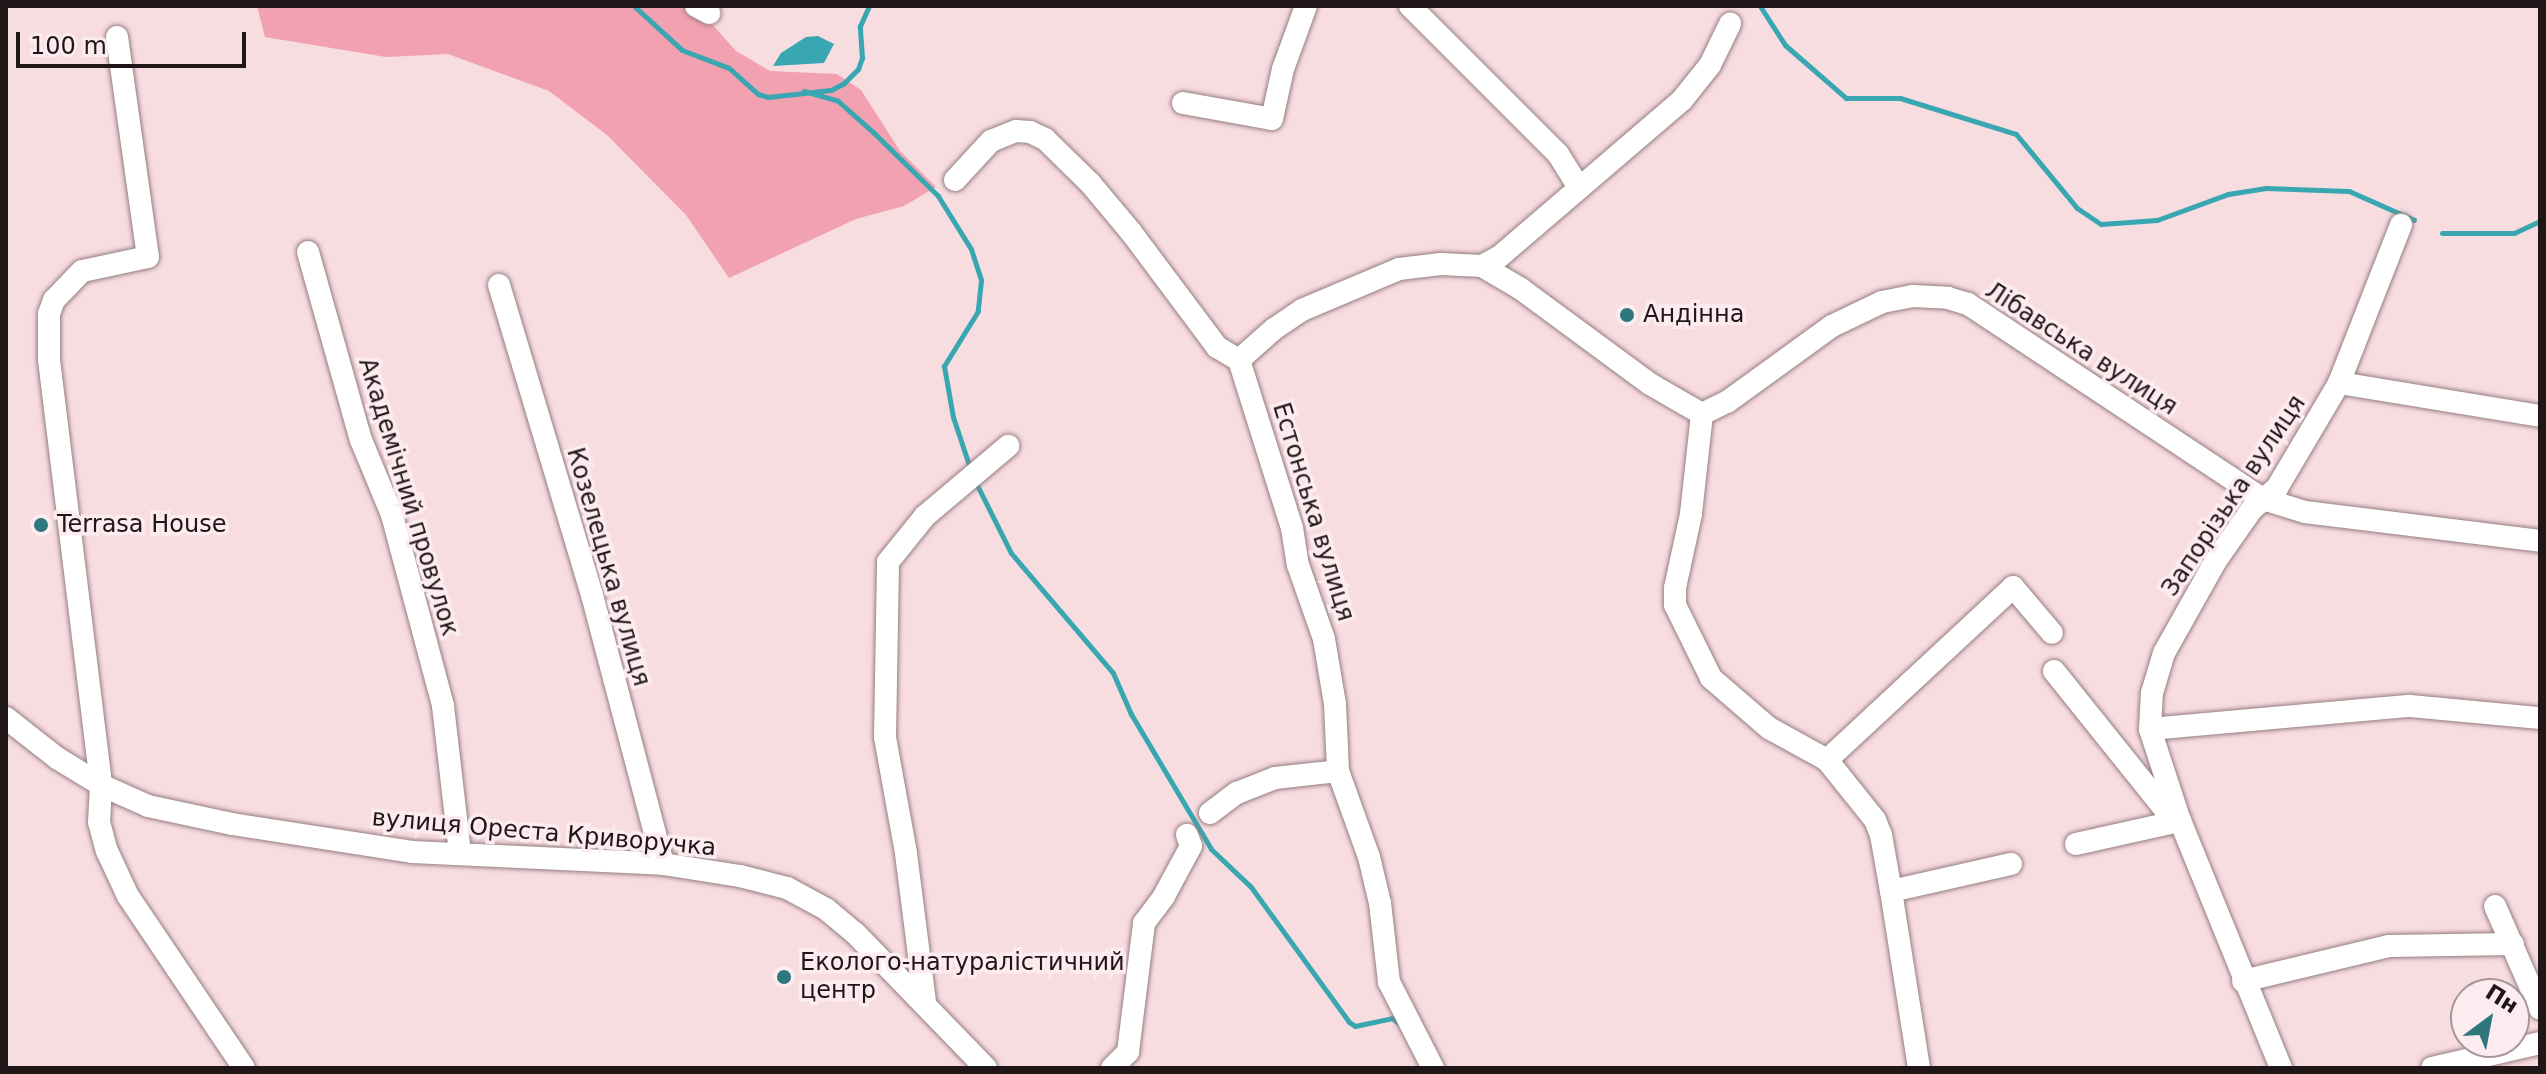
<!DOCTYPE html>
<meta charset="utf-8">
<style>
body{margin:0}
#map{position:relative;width:2546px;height:1074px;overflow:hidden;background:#f7dce0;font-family:"DejaVu Sans",sans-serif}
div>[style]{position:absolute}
.green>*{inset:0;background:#f1a1af}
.water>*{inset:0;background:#38a7b1}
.stream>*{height:5px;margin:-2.5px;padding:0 2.5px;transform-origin:2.5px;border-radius:2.5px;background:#38a7b1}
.roads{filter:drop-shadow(0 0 2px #957d80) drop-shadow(0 0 2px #957d80)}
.minor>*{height:22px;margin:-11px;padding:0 11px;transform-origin:11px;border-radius:11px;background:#fff}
.dots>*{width:22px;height:22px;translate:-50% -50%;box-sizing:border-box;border:4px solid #fdecef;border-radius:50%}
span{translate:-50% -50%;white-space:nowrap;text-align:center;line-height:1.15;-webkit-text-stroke:7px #fdecef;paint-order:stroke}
.poi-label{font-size:24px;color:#201618}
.left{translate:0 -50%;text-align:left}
.street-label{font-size:24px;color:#201618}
.frame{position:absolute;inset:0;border:8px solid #201618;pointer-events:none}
.north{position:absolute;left:2450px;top:978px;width:80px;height:80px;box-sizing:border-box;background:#fdecef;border:2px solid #a59699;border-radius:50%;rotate:32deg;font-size:22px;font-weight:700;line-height:32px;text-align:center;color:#201618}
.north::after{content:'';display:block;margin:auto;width:28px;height:36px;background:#2d777d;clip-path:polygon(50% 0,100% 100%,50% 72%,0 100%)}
.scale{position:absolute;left:16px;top:32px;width:230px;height:36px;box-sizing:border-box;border:4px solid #201618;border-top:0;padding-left:10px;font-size:24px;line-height:28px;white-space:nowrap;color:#201618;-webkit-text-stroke:6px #fdecef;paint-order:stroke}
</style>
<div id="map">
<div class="green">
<i style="clip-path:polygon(257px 6px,701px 6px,710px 22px,736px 51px,770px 71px,837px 74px,861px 90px,900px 151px,936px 187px,904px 206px,856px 219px,729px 278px,686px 215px,607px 135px,549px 91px,448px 54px,386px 57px,265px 37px)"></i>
</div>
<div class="water">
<i style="clip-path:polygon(818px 36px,834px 44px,824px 63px,773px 66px,781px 53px,806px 37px)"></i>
</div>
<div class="stream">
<i style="left:634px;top:6px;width:65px;rotate:42.5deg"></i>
<i style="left:682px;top:50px;width:50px;rotate:21deg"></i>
<i style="left:729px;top:68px;width:39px;rotate:42deg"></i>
<i style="left:758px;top:94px;width:10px;rotate:17deg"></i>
<i style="left:768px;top:97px;width:63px;rotate:-6.3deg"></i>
<i style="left:831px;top:90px;width:15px;rotate:-28deg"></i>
<i style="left:844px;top:83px;width:20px;rotate:-45deg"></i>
<i style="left:858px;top:69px;width:12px;rotate:-70deg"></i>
<i style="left:862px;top:58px;width:32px;rotate:-94deg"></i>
<i style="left:860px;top:26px;width:22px;rotate:-66deg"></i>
<i style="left:1760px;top:6px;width:46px;rotate:57.3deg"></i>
<i style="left:1785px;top:45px;width:81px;rotate:41deg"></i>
<i style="left:1846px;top:98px;width:54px"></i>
<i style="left:1900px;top:98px;width:121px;rotate:17.2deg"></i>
<i style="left:2016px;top:134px;width:96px;rotate:50.5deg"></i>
<i style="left:2077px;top:208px;width:29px;rotate:34deg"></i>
<i style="left:2101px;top:224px;width:56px;rotate:-4.1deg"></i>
<i style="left:2157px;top:220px;width:76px;rotate:-20.1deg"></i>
<i style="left:2228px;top:194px;width:37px;rotate:-9deg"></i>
<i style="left:2265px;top:188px;width:84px;rotate:2deg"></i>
<i style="left:2349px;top:191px;width:71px;rotate:24deg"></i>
<i style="left:804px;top:91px;width:35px;rotate:16deg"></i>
<i style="left:838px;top:101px;width:48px;rotate:41.6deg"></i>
<i style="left:874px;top:133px;width:90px;rotate:44.5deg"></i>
<i style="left:938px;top:196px;width:62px;rotate:58.1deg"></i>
<i style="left:971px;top:249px;width:33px;rotate:72deg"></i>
<i style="left:981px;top:280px;width:31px;rotate:96deg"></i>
<i style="left:978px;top:311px;width:65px;rotate:121.7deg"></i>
<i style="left:944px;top:366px;width:52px;rotate:80deg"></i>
<i style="left:953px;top:417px;width:54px;rotate:71.6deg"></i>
<i style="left:2442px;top:233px;width:72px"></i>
<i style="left:2514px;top:233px;width:29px;rotate:-25deg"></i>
<i style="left:975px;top:481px;width:80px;rotate:63.4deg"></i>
<i style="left:1011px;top:553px;width:157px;rotate:49.6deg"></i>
<i style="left:1113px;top:673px;width:45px;rotate:66.3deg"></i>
<i style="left:1131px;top:714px;width:157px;rotate:59.3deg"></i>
<i style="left:1211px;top:849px;width:55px;rotate:43.5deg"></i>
<i style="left:1251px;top:887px;width:167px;rotate:54deg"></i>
<i style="left:1349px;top:1022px;width:7px;rotate:34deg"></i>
<i style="left:1355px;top:1026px;width:38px;rotate:-12deg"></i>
<i style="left:1392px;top:1018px;width:11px;rotate:38deg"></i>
</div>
<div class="roads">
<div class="minor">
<i style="left:696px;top:6px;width:15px;rotate:28deg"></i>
<i style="left:1410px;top:6px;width:209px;rotate:45deg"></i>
<i style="left:1558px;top:154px;width:40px;rotate:58deg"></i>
<i style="left:117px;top:37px;width:222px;rotate:82deg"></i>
<i style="left:148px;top:257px;width:67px;rotate:168deg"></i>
<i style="left:82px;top:271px;width:40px;rotate:134deg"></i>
<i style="left:54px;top:300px;width:15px;rotate:110deg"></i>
<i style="left:49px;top:314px;width:46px;rotate:90deg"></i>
<i style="left:49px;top:360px;width:428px;rotate:83deg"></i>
<i style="left:101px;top:785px;width:37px;rotate:93deg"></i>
<i style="left:99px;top:822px;width:30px;rotate:75deg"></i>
<i style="left:107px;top:851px;width:50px;rotate:65deg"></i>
<i style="left:128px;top:896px;width:207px;rotate:56deg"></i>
<i style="left:1183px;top:103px;width:90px;rotate:10.2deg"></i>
<i style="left:1272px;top:119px;width:51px;rotate:-77.6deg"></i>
<i style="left:1283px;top:69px;width:67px;rotate:-69.9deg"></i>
<i style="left:955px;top:180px;width:53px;rotate:-47.3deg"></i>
<i style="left:991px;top:141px;width:27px;rotate:-22deg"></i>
<i style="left:1016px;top:131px;width:14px;rotate:4deg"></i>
<i style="left:1030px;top:132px;width:17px;rotate:25deg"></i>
<i style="left:1045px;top:139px;width:63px;rotate:44.4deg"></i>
<i style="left:1090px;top:183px;width:64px;rotate:50.1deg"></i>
<i style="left:1131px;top:232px;width:144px;rotate:53.2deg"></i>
<i style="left:1217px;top:347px;width:26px;rotate:31deg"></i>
<i style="left:1239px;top:360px;width:176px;rotate:72.5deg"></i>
<i style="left:1292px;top:528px;width:37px;rotate:81deg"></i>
<i style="left:1298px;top:565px;width:78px;rotate:70.6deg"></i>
<i style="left:1324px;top:639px;width:66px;rotate:80.4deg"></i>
<i style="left:1335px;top:704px;width:67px;rotate:87.4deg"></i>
<i style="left:1338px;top:771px;width:91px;rotate:70.2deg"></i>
<i style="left:1369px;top:857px;width:47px;rotate:76.6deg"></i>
<i style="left:1380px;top:903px;width:80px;rotate:83.5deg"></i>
<i style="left:1389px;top:982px;width:97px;rotate:62.9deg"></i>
<i style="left:308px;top:252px;width:195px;rotate:74.3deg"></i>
<i style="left:361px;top:440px;width:81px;rotate:67.5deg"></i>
<i style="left:392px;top:515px;width:198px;rotate:75deg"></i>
<i style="left:443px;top:706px;width:149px;rotate:83.4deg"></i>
<i style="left:1482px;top:266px;width:19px;rotate:-28deg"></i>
<i style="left:1499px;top:257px;width:241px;rotate:-40.6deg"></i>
<i style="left:1682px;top:100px;width:45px;rotate:-51.3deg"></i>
<i style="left:1710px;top:65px;width:46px;rotate:-64deg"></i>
<i style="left:499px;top:285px;width:324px;rotate:73.3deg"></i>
<i style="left:592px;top:595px;width:278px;rotate:75.2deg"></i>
<i style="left:1239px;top:360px;width:47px;rotate:-41.5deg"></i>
<i style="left:1274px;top:329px;width:34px;rotate:-34deg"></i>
<i style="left:1302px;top:310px;width:105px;rotate:-22.9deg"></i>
<i style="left:1399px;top:269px;width:42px;rotate:-6.8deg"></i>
<i style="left:1441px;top:264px;width:41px;rotate:2.8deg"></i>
<i style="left:1482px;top:266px;width:45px;rotate:30.5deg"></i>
<i style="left:1521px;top:289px;width:160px;rotate:36.4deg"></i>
<i style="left:1650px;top:384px;width:60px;rotate:30deg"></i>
<i style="left:1702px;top:414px;width:28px;rotate:-26deg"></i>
<i style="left:1727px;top:402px;width:130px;rotate:-35.9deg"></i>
<i style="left:1832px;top:326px;width:55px;rotate:-25.6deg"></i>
<i style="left:1882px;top:302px;width:32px;rotate:-11deg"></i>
<i style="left:1913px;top:296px;width:35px;rotate:3deg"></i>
<i style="left:1948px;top:298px;width:21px;rotate:17deg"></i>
<i style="left:1968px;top:304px;width:354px;rotate:33.5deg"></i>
<i style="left:2263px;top:499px;width:44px;rotate:17.2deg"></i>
<i style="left:2305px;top:512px;width:237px;rotate:7deg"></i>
<i style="left:2339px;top:383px;width:204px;rotate:9.3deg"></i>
<i style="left:1702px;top:414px;width:101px;rotate:96.3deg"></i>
<i style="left:1691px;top:514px;width:76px;rotate:102.2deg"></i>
<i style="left:1675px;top:588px;width:17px;rotate:90deg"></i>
<i style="left:1675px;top:605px;width:81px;rotate:63.7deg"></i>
<i style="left:1711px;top:678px;width:77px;rotate:40.8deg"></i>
<i style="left:1769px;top:728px;width:66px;rotate:28.9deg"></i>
<i style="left:1827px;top:760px;width:77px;rotate:51.3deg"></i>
<i style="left:1875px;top:820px;width:16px;rotate:68deg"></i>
<i style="left:1881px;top:835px;width:57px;rotate:79.9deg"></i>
<i style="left:1891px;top:891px;width:179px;rotate:81deg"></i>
<i style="left:2054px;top:671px;width:187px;rotate:51.3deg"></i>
<i style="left:6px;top:718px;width:65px;rotate:38.1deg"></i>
<i style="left:57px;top:758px;width:52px;rotate:31.5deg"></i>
<i style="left:101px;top:785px;width:51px;rotate:24.1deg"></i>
<i style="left:148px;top:806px;width:86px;rotate:12.1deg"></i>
<i style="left:232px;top:824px;width:182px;rotate:8.8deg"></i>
<i style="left:412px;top:852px;width:251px;rotate:2.7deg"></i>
<i style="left:663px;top:864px;width:78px;rotate:8.9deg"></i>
<i style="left:740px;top:876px;width:49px;rotate:14.3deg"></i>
<i style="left:787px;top:888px;width:44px;rotate:28.3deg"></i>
<i style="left:826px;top:909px;width:38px;rotate:40deg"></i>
<i style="left:855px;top:933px;width:188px;rotate:45.9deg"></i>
<i style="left:2150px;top:729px;width:261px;rotate:-5.1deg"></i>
<i style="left:2410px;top:706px;width:131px;rotate:5.3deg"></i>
<i style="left:1827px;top:760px;width:254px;rotate:-42.9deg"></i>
<i style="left:2013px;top:587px;width:60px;rotate:49.7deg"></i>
<i style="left:1210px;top:813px;width:34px;rotate:-37deg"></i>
<i style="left:1237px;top:793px;width:41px;rotate:-21.5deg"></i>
<i style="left:1275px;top:778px;width:63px;rotate:-6.3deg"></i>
<i style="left:2076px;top:844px;width:107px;rotate:-12.5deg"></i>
<i style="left:1891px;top:891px;width:123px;rotate:-12.7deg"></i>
<i style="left:2495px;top:906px;width:112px;rotate:66.4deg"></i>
<i style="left:2243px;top:981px;width:150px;rotate:-13.5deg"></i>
<i style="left:2389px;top:946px;width:124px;rotate:-0.9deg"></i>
<i style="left:925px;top:1002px;width:150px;rotate:-97.3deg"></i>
<i style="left:906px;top:853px;width:118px;rotate:-100.3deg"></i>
<i style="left:885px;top:737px;width:175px;rotate:-89deg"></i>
<i style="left:888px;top:562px;width:59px;rotate:-51.2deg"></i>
<i style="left:925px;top:516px;width:109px;rotate:-40.1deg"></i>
<i style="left:1112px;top:1068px;width:23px;rotate:-45deg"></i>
<i style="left:1128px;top:1052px;width:130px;rotate:-82.9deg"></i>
<i style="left:1144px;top:923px;width:34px;rotate:-53deg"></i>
<i style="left:1164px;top:896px;width:57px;rotate:-61.6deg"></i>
<i style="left:1191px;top:846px;width:12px;rotate:-110deg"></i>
<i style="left:2281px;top:1068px;width:267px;rotate:-112.2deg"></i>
<i style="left:2180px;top:821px;width:97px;rotate:-108.1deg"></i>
<i style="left:2150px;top:729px;width:36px;rotate:-87deg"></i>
<i style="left:2152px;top:693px;width:42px;rotate:-73.3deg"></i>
<i style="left:2164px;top:653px;width:104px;rotate:-60.7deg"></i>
<i style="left:2215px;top:562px;width:65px;rotate:-55.1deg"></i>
<i style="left:2252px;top:509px;width:33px;rotate:-40deg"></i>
<i style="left:2277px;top:488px;width:122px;rotate:-59.4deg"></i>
<i style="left:2339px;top:383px;width:170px;rotate:-68.6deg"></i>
<i style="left:2432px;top:1068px;width:111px;rotate:-13deg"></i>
</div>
</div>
<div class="dots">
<i style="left:1627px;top:315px;background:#2d777d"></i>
<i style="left:41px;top:525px;background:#2d777d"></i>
<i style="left:784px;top:977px;background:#2d777d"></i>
</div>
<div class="poi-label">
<span class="left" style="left:1643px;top:315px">Андінна</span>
<span class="left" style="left:57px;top:525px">Terrasa House</span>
<span class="left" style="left:800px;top:977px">Еколого-натуралістичний<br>центр</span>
</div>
<div class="street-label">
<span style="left:2081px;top:349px;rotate:33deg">Лібавська вулиця</span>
<span style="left:2234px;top:496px;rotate:-56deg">Запорізька вулиця</span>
<span style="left:408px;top:497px;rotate:73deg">Академічний провулок</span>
<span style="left:1313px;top:512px;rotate:73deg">Естонська вулиця</span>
<span style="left:608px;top:567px;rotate:74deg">Козелецька вулиця</span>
<span style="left:544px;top:833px;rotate:5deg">вулиця Ореста Криворучка</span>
</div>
<div class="frame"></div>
<div class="north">Пн</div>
<div class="scale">100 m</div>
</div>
